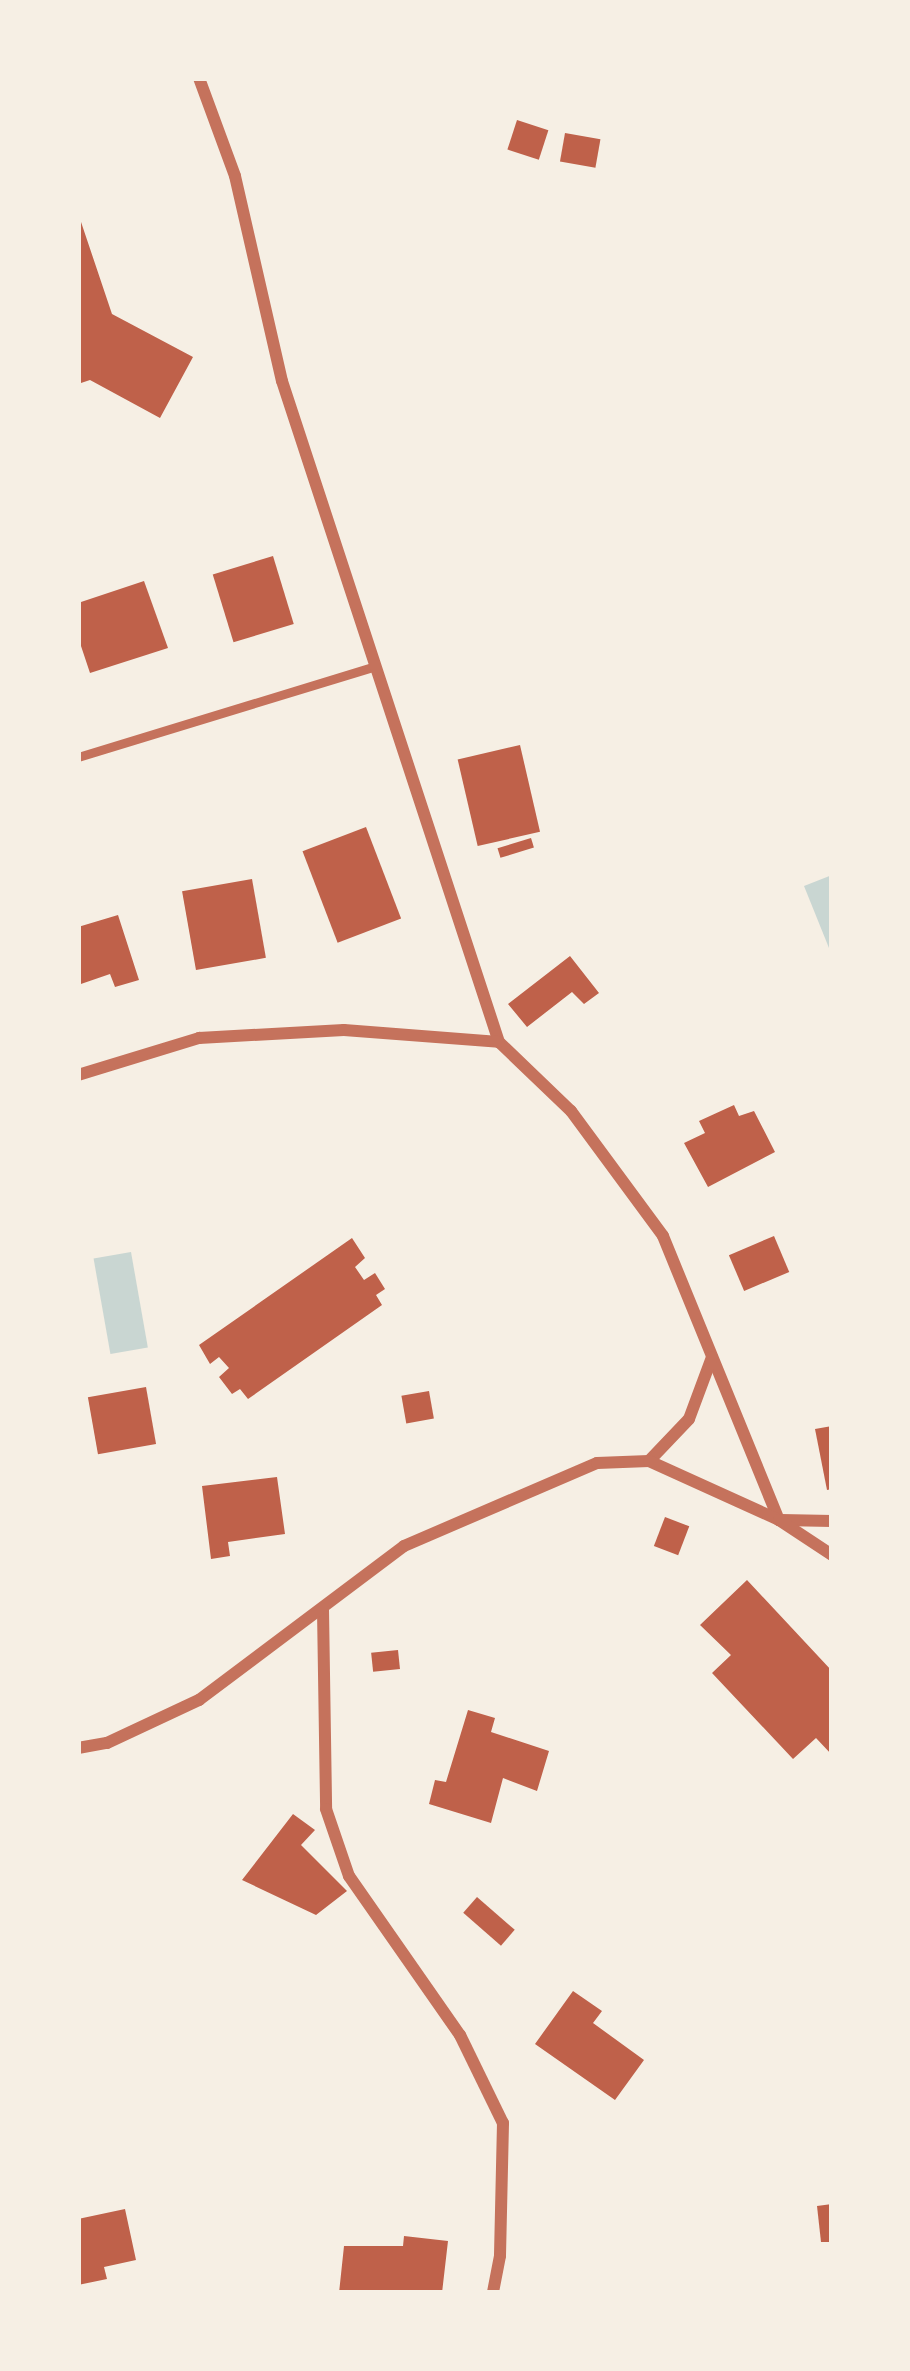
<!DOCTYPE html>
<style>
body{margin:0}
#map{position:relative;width:910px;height:2371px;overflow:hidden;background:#f6efe4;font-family:"Titillium Web",sans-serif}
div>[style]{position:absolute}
.water>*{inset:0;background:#c9d6d2;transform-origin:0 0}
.building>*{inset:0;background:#bf614a;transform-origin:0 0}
.service>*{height:9px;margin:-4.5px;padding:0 4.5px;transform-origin:4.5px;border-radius:4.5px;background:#c5725c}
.minor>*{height:12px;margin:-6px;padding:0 6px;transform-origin:6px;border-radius:6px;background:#c5725c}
span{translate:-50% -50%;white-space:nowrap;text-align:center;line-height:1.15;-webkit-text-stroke:9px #f6efe4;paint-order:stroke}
.frame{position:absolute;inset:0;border:81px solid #f6efe4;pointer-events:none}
</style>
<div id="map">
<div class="water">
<i style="clip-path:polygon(832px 875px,832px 952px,831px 953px,804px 886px)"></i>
<i style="left:131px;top:1252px;width:97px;height:38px;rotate:80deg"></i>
</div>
<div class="building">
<i style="left:517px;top:120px;width:33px;height:31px;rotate:18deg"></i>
<i style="left:565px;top:133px;width:36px;height:29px;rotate:10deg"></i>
<i style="clip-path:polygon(78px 213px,112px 314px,193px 357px,160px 418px,90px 380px,78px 384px)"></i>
<i style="left:273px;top:556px;width:71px;height:63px;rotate:73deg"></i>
<i style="clip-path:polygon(144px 581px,168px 648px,90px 673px,78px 637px,78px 603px)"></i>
<i style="left:520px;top:745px;width:89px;height:64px;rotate:77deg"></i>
<i style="left:366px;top:827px;width:98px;height:68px;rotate:69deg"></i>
<i style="left:531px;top:838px;width:10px;height:35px;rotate:73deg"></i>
<i style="left:252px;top:879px;width:80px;height:71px;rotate:80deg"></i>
<i style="clip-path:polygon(118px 915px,139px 980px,115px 987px,110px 974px,78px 985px,78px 927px)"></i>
<i style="clip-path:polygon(570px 956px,599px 993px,584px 1004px,572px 992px,527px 1027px,508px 1004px)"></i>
<i style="clip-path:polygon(734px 1105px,739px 1116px,754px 1111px,775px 1152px,708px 1187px,684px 1143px,705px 1133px,699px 1121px)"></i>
<i style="left:774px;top:1236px;width:39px;height:49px;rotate:67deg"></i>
<i style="clip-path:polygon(352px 1238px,365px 1258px,355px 1267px,364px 1280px,375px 1273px,385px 1289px,376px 1295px,382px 1305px,248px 1399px,240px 1389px,232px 1394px,219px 1377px,229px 1368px,219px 1357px,210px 1364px,199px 1345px)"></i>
<i style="left:146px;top:1387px;width:58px;height:59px;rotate:80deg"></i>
<i style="left:429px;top:1391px;width:28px;height:28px;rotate:80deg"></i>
<i style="clip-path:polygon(832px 1426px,832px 1489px,827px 1490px,815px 1429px)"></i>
<i style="clip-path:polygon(277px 1477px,285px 1534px,228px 1542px,230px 1556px,211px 1559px,202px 1486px)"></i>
<i style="left:665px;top:1517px;width:26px;height:31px;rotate:21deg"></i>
<i style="clip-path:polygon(747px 1580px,832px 1671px,832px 1755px,816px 1738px,793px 1759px,712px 1673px,731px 1655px,700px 1625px)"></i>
<i style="left:398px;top:1650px;width:19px;height:27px;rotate:84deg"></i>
<i style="clip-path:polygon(468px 1710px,495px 1718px,491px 1732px,549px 1751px,537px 1791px,503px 1778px,491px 1823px,429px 1804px,435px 1780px,446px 1782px)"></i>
<i style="clip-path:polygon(293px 1814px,315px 1830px,301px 1845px,347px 1891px,316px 1915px,242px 1880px)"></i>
<i style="left:477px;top:1897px;width:50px;height:21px;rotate:41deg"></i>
<i style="clip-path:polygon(573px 1991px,602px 2011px,593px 2023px,644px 2060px,615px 2100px,535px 2044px)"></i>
<i style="clip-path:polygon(832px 2204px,832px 2242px,821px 2242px,817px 2206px)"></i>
<i style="clip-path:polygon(125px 2209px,136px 2260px,104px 2267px,107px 2279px,78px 2285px,78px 2219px)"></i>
<i style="clip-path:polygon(404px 2236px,448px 2241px,442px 2293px,339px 2293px,344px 2246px,403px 2246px)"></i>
</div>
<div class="service">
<i style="left:78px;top:757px;width:311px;rotate:-17deg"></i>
</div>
<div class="minor">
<i style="left:199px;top:78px;width:104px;rotate:69.8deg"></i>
<i style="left:235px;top:176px;width:210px;rotate:77.1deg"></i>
<i style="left:282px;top:381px;width:696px;rotate:71.83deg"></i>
<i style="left:499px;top:1042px;width:100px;rotate:43.8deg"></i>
<i style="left:571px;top:1111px;width:155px;rotate:53.6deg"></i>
<i style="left:663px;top:1236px;width:307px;rotate:67.8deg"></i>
<i style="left:78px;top:1075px;width:127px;rotate:-17deg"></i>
<i style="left:199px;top:1038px;width:145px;rotate:-3.2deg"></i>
<i style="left:344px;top:1030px;width:155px;rotate:4.4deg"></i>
<i style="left:649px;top:1461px;width:58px;rotate:-46.4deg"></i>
<i style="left:689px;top:1419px;width:66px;rotate:-69.6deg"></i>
<i style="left:781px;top:1520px;width:51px;rotate:1.1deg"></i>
<i style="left:323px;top:1610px;width:199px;rotate:89.1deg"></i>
<i style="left:326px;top:1809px;width:71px;rotate:71.1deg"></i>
<i style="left:349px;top:1876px;width:194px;rotate:55.1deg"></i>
<i style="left:460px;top:2035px;width:98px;rotate:64deg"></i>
<i style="left:503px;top:2123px;width:133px;rotate:91.3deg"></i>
<i style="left:500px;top:2256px;width:38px;rotate:101deg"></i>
<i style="left:78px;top:1748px;width:29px;rotate:-10deg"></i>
<i style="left:107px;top:1743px;width:102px;rotate:-25.1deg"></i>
<i style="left:199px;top:1700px;width:256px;rotate:-36.9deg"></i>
<i style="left:404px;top:1546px;width:210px;rotate:-23.3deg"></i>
<i style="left:597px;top:1463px;width:52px;rotate:-2.2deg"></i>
<i style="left:649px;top:1461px;width:143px;rotate:24.4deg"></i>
<i style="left:779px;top:1520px;width:64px;rotate:33.4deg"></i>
</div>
<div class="frame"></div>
</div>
